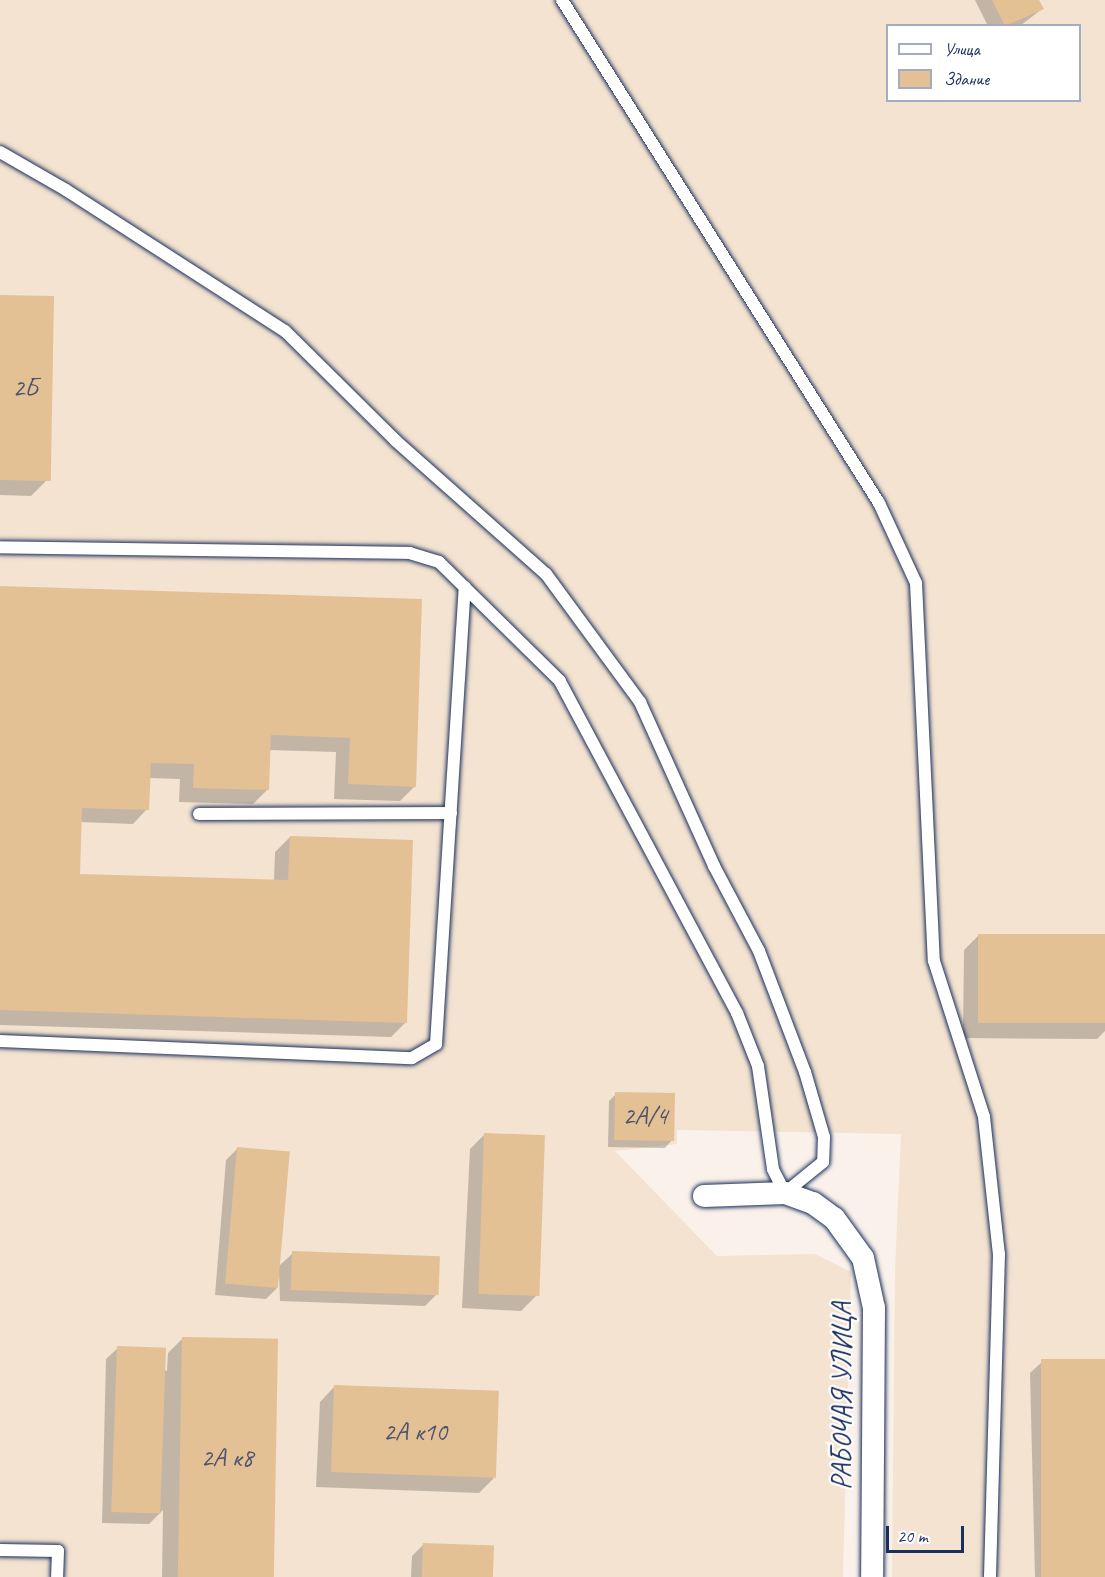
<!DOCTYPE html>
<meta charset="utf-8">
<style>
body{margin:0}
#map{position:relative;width:1105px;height:1577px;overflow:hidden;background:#faf2ea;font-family:Caveat,sans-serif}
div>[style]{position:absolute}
.built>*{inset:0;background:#f3e3d0}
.shadow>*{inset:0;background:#0003}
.building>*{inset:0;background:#e4c095;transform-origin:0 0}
.roads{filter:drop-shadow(0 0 2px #1b2f5e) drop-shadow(0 0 2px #1b2f5e)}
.lane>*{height:12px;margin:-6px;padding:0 6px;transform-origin:6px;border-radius:6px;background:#fff}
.street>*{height:22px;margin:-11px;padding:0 11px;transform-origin:11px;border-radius:11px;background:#fff}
span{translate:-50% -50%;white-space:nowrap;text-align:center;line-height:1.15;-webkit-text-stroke:4.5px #fff;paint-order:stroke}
.number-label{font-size:26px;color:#4d536c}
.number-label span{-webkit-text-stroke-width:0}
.street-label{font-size:28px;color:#1b2f5e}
.legend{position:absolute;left:886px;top:24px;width:195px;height:78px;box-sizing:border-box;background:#fff;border:2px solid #a4acbf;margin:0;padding:8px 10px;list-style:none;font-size:18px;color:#1b2f5e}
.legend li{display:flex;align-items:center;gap:12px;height:30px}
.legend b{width:30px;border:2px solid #a4acbf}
.scale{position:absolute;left:886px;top:1526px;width:78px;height:27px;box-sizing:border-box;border:3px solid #1b2f5e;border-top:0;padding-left:8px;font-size:18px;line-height:21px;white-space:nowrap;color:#1b2f5e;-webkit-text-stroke:4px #fff;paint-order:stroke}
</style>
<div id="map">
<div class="built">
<i style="clip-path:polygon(evenodd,0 0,1105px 0,1105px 1577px,892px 1577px,895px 1270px,901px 1134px,677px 1130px,677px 1144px,615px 1151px,717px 1256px,815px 1254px,851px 1272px,843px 1577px,0 1577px,0 0,888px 26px,1080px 26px,1080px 100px,888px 100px,888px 26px)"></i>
</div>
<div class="shadow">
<i style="clip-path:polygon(975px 0,1037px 0,1042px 9px,1020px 26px,988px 26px)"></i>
<i style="clip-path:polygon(0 296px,46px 481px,31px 496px,0 495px)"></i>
<i style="clip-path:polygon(0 587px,421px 601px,415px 786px,400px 801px,334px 799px,336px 752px,269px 750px,268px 789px,253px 804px,179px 802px,180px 779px,149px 778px,147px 809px,133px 824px,80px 822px,78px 875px,274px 881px,275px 852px,290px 837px,406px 1022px,391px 1037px,0 1025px)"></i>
<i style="clip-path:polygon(979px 935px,1105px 936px,1105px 1031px,1097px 1039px,963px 1038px,964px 950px)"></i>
<i style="clip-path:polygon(616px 1094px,672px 1140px,665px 1148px,608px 1147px,609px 1101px)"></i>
<i style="clip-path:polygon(485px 1134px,536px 1296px,521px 1311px,462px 1308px,470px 1149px)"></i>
<i style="clip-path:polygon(237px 1149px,279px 1266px,293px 1253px,436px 1295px,425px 1306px,280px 1301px,279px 1272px,277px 1288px,266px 1299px,215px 1295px,226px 1160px)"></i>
<i style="clip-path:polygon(183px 1338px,270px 1577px,162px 1577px,163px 1510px,149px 1524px,102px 1523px,106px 1359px,118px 1348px,167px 1371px,168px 1353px)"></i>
<i style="clip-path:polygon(1105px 1360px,1105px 1577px,1035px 1577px,1030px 1373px,1042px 1362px)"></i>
<i style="clip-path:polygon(334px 1387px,494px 1478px,479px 1493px,316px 1487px,320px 1402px)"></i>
<i style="clip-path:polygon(423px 1545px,491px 1577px,411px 1577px,412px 1556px)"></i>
</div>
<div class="building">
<i style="clip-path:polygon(992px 0,1039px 0,1044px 9px,1005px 26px)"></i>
<i style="left:0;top:295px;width:54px;height:185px;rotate:1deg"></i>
<i style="clip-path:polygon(0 586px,422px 599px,416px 787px,348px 784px,350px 738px,271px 735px,269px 790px,193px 788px,194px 764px,151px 763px,149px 810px,82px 808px,80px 874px,288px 880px,290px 836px,413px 840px,407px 1023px,0 1010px)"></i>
<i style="left:978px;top:934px;width:127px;height:89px"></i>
<i style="left:615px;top:1092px;width:60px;height:48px;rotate:1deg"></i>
<i style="left:484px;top:1133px;width:61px;height:161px;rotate:2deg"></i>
<i style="left:237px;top:1147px;width:53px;height:137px;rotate:5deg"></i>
<i style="left:292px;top:1251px;width:148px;height:39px;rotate:2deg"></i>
<i style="left:182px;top:1337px;width:96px;height:240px;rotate:1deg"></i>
<i style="left:117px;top:1346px;width:49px;height:166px;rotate:2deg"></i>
<i style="left:1105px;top:1359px;width:218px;height:64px;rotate:90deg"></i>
<i style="left:334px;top:1385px;width:165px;height:87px;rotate:2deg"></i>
<i style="left:423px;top:1543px;width:71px;height:34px;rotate:2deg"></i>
</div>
<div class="roads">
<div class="lane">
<i style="left:562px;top:0;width:595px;rotate:57.78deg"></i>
<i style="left:879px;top:503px;width:88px;rotate:65.2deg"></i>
<i style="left:916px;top:583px;width:378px;rotate:87.3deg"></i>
<i style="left:934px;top:961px;width:164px;rotate:72.2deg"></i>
<i style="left:984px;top:1117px;width:138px;rotate:83.8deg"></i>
<i style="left:999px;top:1254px;width:323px;rotate:91.6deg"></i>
<i style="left:0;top:152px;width:76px;rotate:29.9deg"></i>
<i style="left:66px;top:190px;width:260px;rotate:32.8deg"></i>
<i style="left:285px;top:331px;width:156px;rotate:44.7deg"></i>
<i style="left:396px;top:441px;width:200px;rotate:41.6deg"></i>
<i style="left:546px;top:574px;width:159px;rotate:53.7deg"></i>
<i style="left:640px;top:702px;width:180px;rotate:65.7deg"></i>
<i style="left:714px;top:866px;width:96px;rotate:62.1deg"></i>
<i style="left:759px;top:951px;width:129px;rotate:69.2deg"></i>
<i style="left:805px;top:1072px;width:68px;rotate:73.7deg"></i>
<i style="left:824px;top:1137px;width:25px;rotate:92deg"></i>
<i style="left:823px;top:1162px;width:49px;rotate:140.8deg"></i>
<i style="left:785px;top:1193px;width:27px;rotate:-117deg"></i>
<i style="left:773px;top:1169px;width:104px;rotate:-98.3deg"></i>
<i style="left:758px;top:1066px;width:57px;rotate:-111.6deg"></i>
<i style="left:737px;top:1013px;width:376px;rotate:-118.1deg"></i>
<i style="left:560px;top:681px;width:170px;rotate:-135.5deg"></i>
<i style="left:439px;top:562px;width:30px;rotate:-163deg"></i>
<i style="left:410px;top:553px;width:410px;rotate:-179.2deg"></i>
<i style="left:199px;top:814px;width:252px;rotate:-0.2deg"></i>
<i style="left:0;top:1041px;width:412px;rotate:2.4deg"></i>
<i style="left:412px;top:1058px;width:28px;rotate:-30deg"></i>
<i style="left:436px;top:1044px;width:458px;rotate:-86.4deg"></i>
<i style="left:0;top:1550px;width:58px;rotate:1deg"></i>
<i style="left:58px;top:1551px;width:26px;rotate:92deg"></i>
</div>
<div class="street">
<i style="left:704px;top:1196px;width:81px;rotate:-2.1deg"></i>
<i style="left:785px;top:1193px;width:30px;rotate:20deg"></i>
<i style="left:813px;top:1203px;width:26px;rotate:36deg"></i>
<i style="left:834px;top:1218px;width:49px;rotate:54.1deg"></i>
<i style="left:863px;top:1258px;width:51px;rotate:77.6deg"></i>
<i style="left:874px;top:1308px;width:269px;rotate:90.4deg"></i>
</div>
</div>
<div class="number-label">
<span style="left:25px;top:388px">2Б</span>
<span style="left:645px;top:1116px">2А/4</span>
<span style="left:415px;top:1432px">2А к10</span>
<span style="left:227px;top:1458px">2А к8</span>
</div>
<div class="street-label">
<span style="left:842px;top:1396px;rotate:-90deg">РАБОЧАЯ УЛИЦА</span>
</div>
<ul class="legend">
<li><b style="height:8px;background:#fff"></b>Улица</li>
<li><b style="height:16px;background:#e4c095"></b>Здание</li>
</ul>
<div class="scale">20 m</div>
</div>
